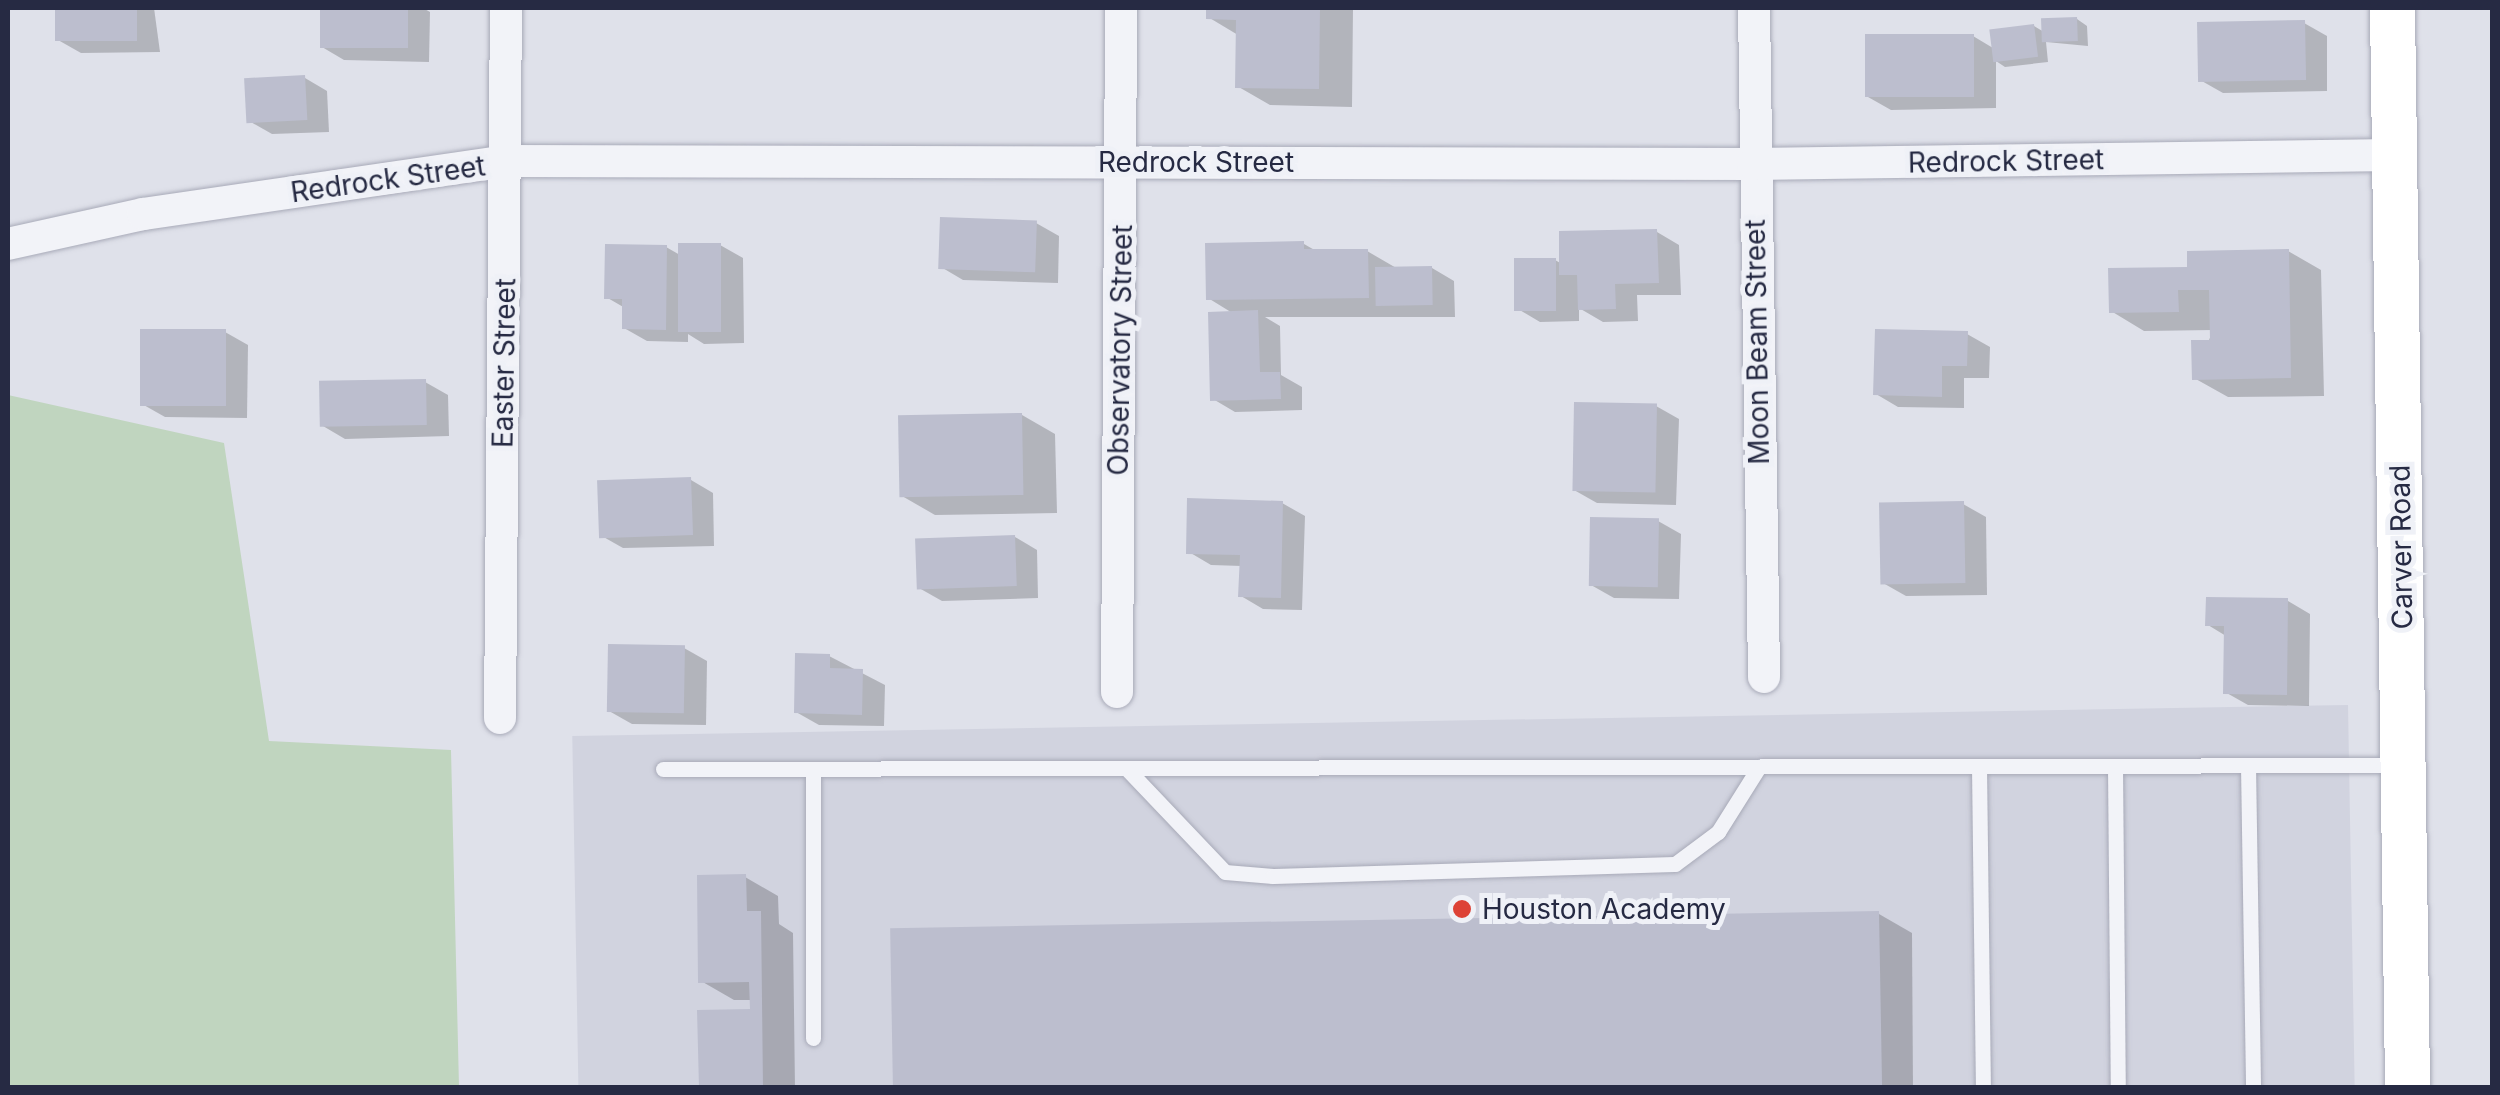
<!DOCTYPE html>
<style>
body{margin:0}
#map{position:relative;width:2500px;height:1095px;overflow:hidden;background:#dfe1ea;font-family:Inter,sans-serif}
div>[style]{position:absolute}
.built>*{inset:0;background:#d1d3df;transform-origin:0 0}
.green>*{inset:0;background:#c0d5bf}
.shadow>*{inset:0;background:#0003}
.building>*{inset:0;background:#bcbece;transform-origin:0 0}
.roads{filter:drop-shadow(0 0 2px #a8aab8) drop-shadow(0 0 2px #a8aab8)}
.lane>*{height:15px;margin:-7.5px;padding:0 7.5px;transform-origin:7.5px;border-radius:7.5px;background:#f2f3f8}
.street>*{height:32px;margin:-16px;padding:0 16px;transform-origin:16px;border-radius:16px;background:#f2f3f8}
.secondary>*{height:45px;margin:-22.5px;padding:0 22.5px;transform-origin:22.5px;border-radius:22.5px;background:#fff}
.dots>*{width:28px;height:28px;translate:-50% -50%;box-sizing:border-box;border:5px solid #eff1f7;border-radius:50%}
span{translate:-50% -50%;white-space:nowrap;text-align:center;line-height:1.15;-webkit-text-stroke:10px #eff1f7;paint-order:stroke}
.street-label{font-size:28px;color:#262a43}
.poi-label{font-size:28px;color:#262a43}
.left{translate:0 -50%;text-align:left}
.frame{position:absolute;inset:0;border:10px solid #262a43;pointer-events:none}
</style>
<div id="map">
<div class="built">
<i style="left:2348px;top:705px;width:382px;height:1776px;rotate:89deg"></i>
</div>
<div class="green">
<i style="clip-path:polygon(8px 395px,224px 443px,269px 741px,451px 750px,459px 1087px,8px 1087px)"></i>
</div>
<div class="shadow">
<i style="clip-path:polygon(57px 8px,154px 8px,160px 52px,81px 53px,58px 40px)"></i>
<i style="clip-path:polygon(323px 8px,423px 8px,430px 12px,429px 62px,344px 60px,322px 47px)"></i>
<i style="clip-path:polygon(955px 8px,1051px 8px,957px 9px)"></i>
<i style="clip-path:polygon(1208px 8px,1353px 8px,1352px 107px,1270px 105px,1237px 86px,1238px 35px,1208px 17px)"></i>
<i style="clip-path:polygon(2077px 19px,2087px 26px,2088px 46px,2046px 42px,2048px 62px,2005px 67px,1996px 61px,1996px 108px,1891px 110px,1868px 97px,1973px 36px,1993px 48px,2034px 26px,2044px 32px)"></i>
<i style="clip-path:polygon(2304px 23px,2327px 36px,2327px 91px,2223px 93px,2200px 80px)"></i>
<i style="clip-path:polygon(305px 78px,327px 91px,329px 132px,272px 134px,249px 121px)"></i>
<i style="clip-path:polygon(1036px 223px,1059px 236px,1058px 283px,963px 280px,941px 267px)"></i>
<i style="clip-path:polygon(1657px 232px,1679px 245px,1681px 295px,1637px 295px,1638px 321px,1603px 322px,1579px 308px,1579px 321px,1540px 322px,1518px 309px,1555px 260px,1562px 264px)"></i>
<i style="clip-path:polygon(1304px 244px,1318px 252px,1367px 251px,1398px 269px,1432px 268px,1454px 281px,1455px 317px,1265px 317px,1280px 326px,1281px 375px,1302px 387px,1302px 410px,1235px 412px,1213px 399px,1234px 314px,1208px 298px)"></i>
<i style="clip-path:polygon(720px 245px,743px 258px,744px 343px,704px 344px,688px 334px,688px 342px,647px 341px,624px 328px,625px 308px,606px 297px,666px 247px,680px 255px)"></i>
<i style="clip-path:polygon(2288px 251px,2321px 270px,2324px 396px,2228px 397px,2194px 378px,2213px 330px,2144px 331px,2111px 311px,2189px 269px)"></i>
<i style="clip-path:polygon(225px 332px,248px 345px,247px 418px,165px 417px,142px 404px)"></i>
<i style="clip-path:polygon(1967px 334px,1990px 347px,1989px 378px,1964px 378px,1964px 408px,1898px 407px,1876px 394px)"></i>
<i style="clip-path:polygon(425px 382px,448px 395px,449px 436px,345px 439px,323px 426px)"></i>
<i style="clip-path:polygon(1656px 406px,1679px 419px,1676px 505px,1597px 503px,1574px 490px)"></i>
<i style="clip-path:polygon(1022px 415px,1055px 434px,1057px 513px,935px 515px,902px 496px)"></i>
<i style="clip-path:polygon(691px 480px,713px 493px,714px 546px,623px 548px,600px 535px)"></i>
<i style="clip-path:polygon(1282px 503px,1305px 516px,1302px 610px,1263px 609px,1241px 596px,1242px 566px,1211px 565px,1189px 552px)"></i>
<i style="clip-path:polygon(1963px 504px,1986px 517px,1987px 595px,1906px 596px,1883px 583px)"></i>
<i style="clip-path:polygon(1658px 521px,1681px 534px,1679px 599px,1614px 598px,1591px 585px)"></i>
<i style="clip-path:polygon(1015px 537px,1037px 550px,1038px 598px,942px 601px,919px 588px)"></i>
<i style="clip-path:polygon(2288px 601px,2310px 614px,2309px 706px,2248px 705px,2225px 692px,2226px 636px,2208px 625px)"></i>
<i style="clip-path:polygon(684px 648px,707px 661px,706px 725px,632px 724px,609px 711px)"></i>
<i style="clip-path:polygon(829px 656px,885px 685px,884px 726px,819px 725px,796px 712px)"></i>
<i style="clip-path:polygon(745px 877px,778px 896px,779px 924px,793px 933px,795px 1088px,701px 1088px,752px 1012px,752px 1000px,734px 1000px,701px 981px)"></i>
<i style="clip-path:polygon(1879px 914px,1912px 933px,1913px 1088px,894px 1088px)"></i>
</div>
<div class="building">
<i style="left:55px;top:8px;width:82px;height:33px"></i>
<i style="left:320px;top:8px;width:88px;height:40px"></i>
<i style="clip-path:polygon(1206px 8px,1320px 8px,1319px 89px,1235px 88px,1236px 20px,1206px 19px)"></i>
<i style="left:2077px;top:17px;width:24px;height:36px;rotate:88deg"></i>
<i style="left:2305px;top:20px;width:60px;height:108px;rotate:89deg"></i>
<i style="left:2034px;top:24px;width:33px;height:45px;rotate:83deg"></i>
<i style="left:1974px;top:34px;width:63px;height:109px;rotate:90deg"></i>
<i style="left:305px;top:75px;width:45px;height:61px;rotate:87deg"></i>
<i style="left:940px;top:217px;width:97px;height:52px;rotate:2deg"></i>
<i style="clip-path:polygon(1657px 229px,1659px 283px,1615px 284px,1616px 309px,1578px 310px,1577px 275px,1559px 275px,1559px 231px)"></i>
<i style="clip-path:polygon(1304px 241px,1304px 249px,1368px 249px,1369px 298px,1206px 300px,1205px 243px)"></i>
<i style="left:678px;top:243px;width:43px;height:89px"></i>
<i style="clip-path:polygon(605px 244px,667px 245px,666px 330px,622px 329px,622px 299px,604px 299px)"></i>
<i style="clip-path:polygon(2289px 249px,2291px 378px,2192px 380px,2191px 340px,2210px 340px,2209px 290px,2178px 290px,2179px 312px,2109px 313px,2108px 268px,2187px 267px,2187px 251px)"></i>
<i style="left:1514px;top:258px;width:42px;height:53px"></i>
<i style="left:1432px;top:266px;width:39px;height:57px;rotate:89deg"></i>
<i style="clip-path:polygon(1258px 310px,1260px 372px,1280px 372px,1281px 399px,1210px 401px,1208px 312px)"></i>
<i style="left:140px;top:329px;width:86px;height:77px"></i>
<i style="clip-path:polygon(1875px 329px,1968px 331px,1967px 366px,1942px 366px,1942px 397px,1873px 395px)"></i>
<i style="left:426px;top:379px;width:46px;height:107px;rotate:89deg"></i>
<i style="left:1574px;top:402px;width:83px;height:89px;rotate:1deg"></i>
<i style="left:1022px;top:413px;width:82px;height:124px;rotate:89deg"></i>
<i style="left:691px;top:477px;width:58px;height:94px;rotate:88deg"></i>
<i style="clip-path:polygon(1187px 498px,1283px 501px,1281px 598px,1238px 597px,1240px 555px,1186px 554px)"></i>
<i style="left:1964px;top:501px;width:82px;height:85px;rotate:89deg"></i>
<i style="left:1590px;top:517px;width:69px;height:69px;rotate:1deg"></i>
<i style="left:1015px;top:535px;width:51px;height:100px;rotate:88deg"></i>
<i style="clip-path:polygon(2206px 597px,2288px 598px,2287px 695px,2223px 694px,2224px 626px,2205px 626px)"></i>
<i style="left:608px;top:644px;width:77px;height:68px;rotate:1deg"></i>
<i style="clip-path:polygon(795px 653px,830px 654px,830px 668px,863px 669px,862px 715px,794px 713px)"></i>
<i style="clip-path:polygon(746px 874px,747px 911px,761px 911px,763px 1088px,699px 1088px,697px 1010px,750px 1009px,749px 982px,698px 983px,697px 875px)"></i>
<i style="left:1879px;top:911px;width:177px;height:989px;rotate:89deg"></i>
</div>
<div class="roads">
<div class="lane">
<i style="left:2248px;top:765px;width:323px;rotate:89.1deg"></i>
<i style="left:1979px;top:766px;width:322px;rotate:89.3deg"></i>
<i style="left:2115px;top:766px;width:322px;rotate:89.5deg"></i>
<i style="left:663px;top:769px;width:1733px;rotate:-0.13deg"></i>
<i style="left:813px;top:769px;width:269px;rotate:90deg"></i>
<i style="left:1127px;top:769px;width:142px;rotate:46.4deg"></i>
<i style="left:1225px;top:872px;width:48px;rotate:4.8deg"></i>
<i style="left:1273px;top:876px;width:402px;rotate:-1.7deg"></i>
<i style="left:1675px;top:864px;width:54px;rotate:-36.7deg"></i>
<i style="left:1718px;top:832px;width:77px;rotate:-57.8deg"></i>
</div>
<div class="street">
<i style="left:1754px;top:8px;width:669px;rotate:89.14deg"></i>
<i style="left:8px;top:244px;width:138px;rotate:-12.5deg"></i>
<i style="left:143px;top:214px;width:367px;rotate:-8.3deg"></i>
<i style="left:506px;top:161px;width:1247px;rotate:0.14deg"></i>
<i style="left:1753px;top:164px;width:639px;rotate:-0.81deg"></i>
<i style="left:1117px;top:692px;width:684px;rotate:-89.66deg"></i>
<i style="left:500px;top:718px;width:710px;rotate:-89.52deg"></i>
</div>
<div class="secondary">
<i style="left:2392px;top:8px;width:1080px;rotate:89.2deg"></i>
</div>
</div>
<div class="dots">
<i style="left:1462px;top:909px;background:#dd4236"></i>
</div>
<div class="street-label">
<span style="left:2006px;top:161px;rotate:-1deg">Redrock Street</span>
<span style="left:1196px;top:162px">Redrock Street</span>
<span style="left:388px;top:179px;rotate:-8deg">Redrock Street</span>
<span style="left:1757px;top:342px;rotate:-91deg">Moon Beam Street</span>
<span style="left:1120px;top:350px;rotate:-89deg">Observatory Street</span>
<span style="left:504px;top:363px;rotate:-89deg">Easter Street</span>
<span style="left:2401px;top:547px;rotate:-91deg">Carver Road</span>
</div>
<div class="poi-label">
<span class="left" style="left:1482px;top:909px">Houston Academy</span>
</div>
<div class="frame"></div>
</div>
